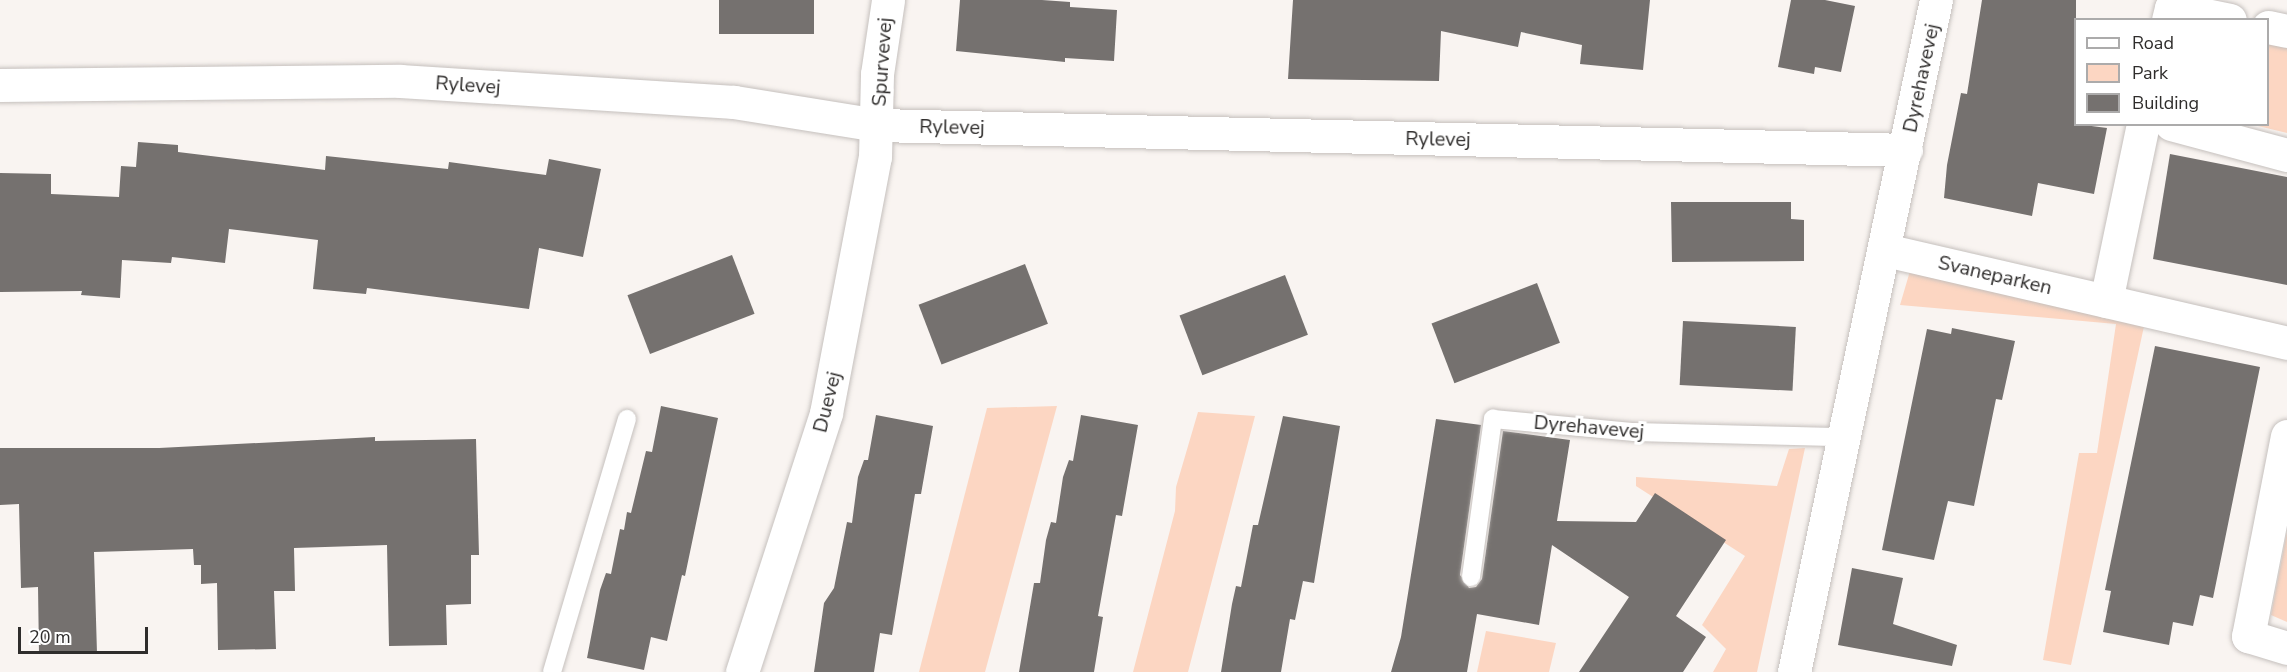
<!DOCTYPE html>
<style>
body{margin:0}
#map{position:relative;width:2287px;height:672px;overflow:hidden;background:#f9f4f1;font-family:"Nunito Sans",sans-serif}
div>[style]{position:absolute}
.green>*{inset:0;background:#fcd6c2}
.building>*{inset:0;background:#75716f;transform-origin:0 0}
.roads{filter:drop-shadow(0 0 2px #c5c0bd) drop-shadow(0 0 2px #c5c0bd)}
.lane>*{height:18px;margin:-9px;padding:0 9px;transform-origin:9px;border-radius:9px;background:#fff}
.street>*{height:33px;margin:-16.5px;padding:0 16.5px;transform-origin:16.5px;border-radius:16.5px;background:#fff}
span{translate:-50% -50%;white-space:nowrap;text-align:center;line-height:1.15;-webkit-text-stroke:6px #fff;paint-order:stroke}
.street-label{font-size:20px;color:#2f2d2c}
.legend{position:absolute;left:2074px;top:18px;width:195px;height:108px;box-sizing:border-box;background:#fff;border:2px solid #acabab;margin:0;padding:8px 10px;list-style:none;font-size:18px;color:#2f2d2c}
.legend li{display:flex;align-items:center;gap:12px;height:30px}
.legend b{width:30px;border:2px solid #acabab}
.scale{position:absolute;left:18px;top:627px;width:130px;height:27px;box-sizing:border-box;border:3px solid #2f2d2c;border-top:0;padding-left:8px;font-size:18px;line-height:21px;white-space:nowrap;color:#2f2d2c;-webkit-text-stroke:4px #fff;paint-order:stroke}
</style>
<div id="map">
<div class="green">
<i style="clip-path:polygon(2268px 42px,2287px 46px,2287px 133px,2254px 125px,2268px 124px)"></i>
<i style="clip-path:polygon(1910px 271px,2146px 317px,2071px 665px,2043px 660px,2079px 453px,2097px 453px,2116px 324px,1900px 305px)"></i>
<i style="clip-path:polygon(1057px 406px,985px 672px,919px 672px,987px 408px)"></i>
<i style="clip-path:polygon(1198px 412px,1255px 416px,1188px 672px,1133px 672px,1175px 511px,1176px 487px)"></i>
<i style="clip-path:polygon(1805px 448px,1757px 672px,1713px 672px,1726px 649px,1702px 625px,1745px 556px,1636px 486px,1636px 477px,1777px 486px,1789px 449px)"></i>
<i style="clip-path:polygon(2287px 532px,2287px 622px,2271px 615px)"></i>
<i style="clip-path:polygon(1486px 631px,1556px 643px,1549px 672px,1477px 672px)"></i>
</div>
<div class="building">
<i style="left:719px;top:0;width:95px;height:34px"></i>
<i style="clip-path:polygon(960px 0,1042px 0,1070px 2px,1070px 7px,1117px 10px,1114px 61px,1065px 58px,1065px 62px,956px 51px)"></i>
<i style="clip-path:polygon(1293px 0,1650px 0,1643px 70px,1580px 64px,1582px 45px,1521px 32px,1518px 47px,1441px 31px,1439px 81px,1288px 79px)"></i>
<i style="clip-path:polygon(1791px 0,1825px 0,1855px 6px,1841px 72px,1815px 67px,1814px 74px,1778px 67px)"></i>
<i style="clip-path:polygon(1982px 0,2076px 0,2076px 124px,2107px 128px,2094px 194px,2038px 183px,2032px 216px,1944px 198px,1947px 165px,1961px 93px,1967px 94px)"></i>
<i style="clip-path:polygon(138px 142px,178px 145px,178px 152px,325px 170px,326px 156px,448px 169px,449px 162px,546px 175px,549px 159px,601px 169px,583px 257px,539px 248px,529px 309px,367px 288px,366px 294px,313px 289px,318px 240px,229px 229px,225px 263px,172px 257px,171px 263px,122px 260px,120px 298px,81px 295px,82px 291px,0 292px,0 173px,51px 174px,51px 194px,119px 197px,121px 166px,136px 167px)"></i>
<i style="clip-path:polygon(2170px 154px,2287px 177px,2287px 285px,2153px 259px)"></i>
<i style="clip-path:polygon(1671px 202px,1791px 202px,1791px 219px,1804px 220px,1804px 261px,1672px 262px)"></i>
<i style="left:732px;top:255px;width:63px;height:112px;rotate:69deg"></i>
<i style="left:1025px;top:264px;width:64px;height:114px;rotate:69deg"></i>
<i style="left:1285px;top:275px;width:64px;height:113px;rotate:69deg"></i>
<i style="left:1537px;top:283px;width:64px;height:113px;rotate:69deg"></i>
<i style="left:1683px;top:321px;width:113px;height:64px;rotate:3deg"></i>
<i style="clip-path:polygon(1952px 328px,2015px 341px,2002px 400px,1996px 399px,1974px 506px,1948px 501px,1934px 560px,1882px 550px,1927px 329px,1951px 334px)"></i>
<i style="clip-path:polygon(2155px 346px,2260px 367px,2213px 598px,2200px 595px,2193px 626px,2173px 622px,2169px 645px,2103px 632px,2111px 591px,2105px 590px)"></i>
<i style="clip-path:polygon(661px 406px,718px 418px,685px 576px,682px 575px,667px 641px,651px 637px,644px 670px,587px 658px,600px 590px,606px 573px,611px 574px,620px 529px,624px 530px,627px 512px,631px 513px,646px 451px,652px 452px)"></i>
<i style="clip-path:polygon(876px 415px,933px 426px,921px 494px,915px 494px,892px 635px,880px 633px,874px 672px,814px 672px,824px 603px,834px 588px,847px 522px,852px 523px,858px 477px,864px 460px,868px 460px)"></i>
<i style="clip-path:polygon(1081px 415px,1138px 425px,1122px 516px,1116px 515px,1098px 616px,1103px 617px,1094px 672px,1019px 672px,1034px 583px,1040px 583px,1046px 540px,1051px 522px,1056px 523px,1063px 477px,1069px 460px,1073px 461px)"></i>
<i style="clip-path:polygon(1283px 416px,1340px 426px,1314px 583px,1303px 581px,1295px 620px,1290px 619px,1281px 672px,1221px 672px,1232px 604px,1236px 586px,1241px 587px,1253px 525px,1258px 525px)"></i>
<i style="clip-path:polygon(1436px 419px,1481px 425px,1460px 575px,1469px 588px,1476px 587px,1482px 579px,1503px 431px,1570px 440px,1557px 521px,1636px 522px,1655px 493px,1726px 540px,1676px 616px,1706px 637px,1683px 672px,1579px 672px,1629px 597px,1552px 545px,1539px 625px,1477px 614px,1467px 672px,1391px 672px,1401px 637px)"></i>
<i style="clip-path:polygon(375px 437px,375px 441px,476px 439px,479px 555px,471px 555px,471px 604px,446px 605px,447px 645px,389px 646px,387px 545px,294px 548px,295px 591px,274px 591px,276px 649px,218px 650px,217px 583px,201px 584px,201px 565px,194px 565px,193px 549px,94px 552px,97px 653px,39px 654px,38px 587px,21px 588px,19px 504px,0 505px,0 448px,159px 448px)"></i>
<i style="clip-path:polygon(1852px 568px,1903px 578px,1893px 624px,1957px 645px,1952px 666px,1838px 645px)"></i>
</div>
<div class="roads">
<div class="lane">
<i style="left:1471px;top:577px;width:160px;rotate:-82.1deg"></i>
<i style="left:1493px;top:419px;width:142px;rotate:5.3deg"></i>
<i style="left:1634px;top:432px;width:210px;rotate:1.4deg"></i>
<i style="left:552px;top:672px;width:264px;rotate:-73.5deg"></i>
</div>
<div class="street">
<i style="left:2168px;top:20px;width:12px;rotate:-76deg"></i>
<i style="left:2171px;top:8px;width:60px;rotate:11.5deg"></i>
<i style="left:2268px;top:27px;width:19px;rotate:12deg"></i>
<i style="left:0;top:85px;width:400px;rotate:-0.6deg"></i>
<i style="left:400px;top:81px;width:335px;rotate:3.6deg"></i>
<i style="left:734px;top:102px;width:146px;rotate:9.1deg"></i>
<i style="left:878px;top:125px;width:1028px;rotate:1.39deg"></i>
<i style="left:2171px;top:124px;width:120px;rotate:15deg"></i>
<i style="left:1885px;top:250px;width:413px;rotate:13deg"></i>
<i style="left:2106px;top:301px;width:181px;rotate:-78.2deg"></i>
<i style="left:2287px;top:436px;width:204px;rotate:101deg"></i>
<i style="left:2248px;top:636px;width:41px;rotate:17.1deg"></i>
<i style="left:742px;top:672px;width:272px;rotate:-72deg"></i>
<i style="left:826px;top:413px;width:261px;rotate:-79.2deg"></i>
<i style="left:875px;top:157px;width:83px;rotate:-88.6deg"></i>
<i style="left:877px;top:74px;width:75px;rotate:-81.5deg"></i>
<i style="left:1794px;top:672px;width:687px;rotate:-78.07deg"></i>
</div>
</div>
<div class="street-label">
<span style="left:882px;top:62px;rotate:-86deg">Spurvevej</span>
<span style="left:1921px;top:78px;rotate:-78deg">Dyrehavevej</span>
<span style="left:468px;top:85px;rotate:4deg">Rylevej</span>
<span style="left:952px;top:127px;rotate:1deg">Rylevej</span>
<span style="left:1438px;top:139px;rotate:1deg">Rylevej</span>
<span style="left:1995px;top:275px;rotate:13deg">Svaneparken</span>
<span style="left:827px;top:402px;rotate:-76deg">Duevej</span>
<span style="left:1589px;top:427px;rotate:5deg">Dyrehavevej</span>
</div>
<ul class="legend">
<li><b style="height:8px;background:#fff"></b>Road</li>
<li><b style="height:16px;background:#fcd6c2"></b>Park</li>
<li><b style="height:16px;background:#75716f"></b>Building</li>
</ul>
<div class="scale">20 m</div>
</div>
